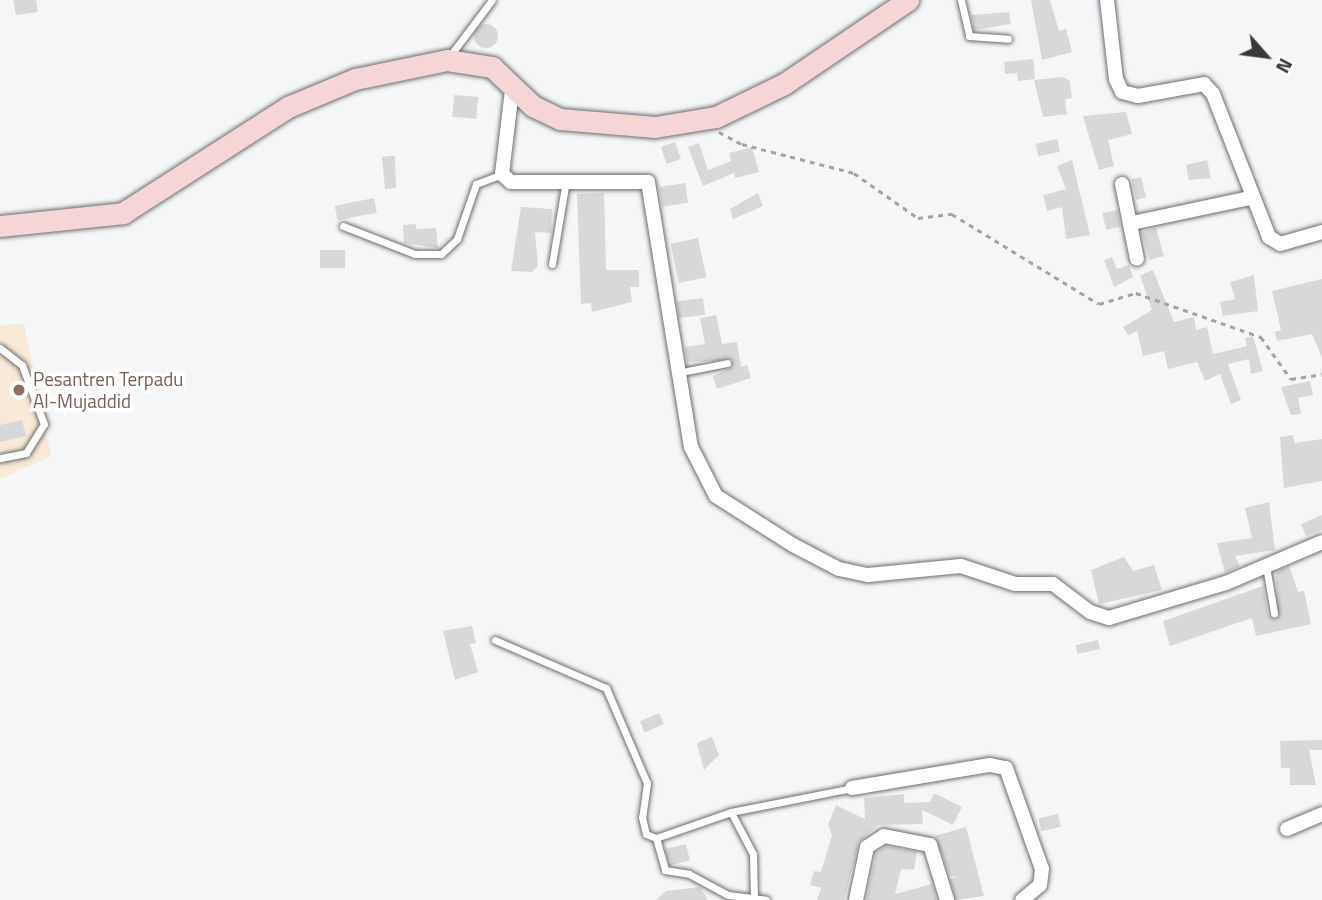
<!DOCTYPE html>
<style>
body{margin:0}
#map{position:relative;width:1322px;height:900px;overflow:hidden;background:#f5f6f8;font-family:"Titillium Web",sans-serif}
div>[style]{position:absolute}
.education>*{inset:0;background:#f9e9d7}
.building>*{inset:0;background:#d8d8da;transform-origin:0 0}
.round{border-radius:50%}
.path>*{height:2.5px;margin-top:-1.25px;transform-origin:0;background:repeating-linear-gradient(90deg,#a1a2a3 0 5px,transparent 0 10px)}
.roads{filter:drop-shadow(0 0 2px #6c6d6f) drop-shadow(0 0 2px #6c6d6f)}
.lane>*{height:7px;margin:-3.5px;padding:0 3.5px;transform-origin:3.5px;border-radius:3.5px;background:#fff}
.street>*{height:14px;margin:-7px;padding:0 7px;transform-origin:7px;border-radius:7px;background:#fff}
.secondary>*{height:21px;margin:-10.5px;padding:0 10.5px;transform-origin:10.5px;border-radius:10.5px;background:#f6d5d7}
.dots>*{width:19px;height:19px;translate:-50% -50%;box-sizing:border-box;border:4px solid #fff;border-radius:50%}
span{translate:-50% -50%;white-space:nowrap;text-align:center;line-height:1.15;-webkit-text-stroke:7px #fff;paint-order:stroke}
.education-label{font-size:19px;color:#785e54}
.left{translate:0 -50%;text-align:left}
.north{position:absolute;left:1231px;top:21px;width:70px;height:70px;-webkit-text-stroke:5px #fff;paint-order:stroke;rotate:118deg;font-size:19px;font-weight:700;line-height:28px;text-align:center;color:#373738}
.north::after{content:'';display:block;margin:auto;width:24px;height:32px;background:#373738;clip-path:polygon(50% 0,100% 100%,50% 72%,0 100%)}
</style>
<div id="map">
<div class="education">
<i style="clip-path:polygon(24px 324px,51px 456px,0 479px,0 325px)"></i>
</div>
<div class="building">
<i style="clip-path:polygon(13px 0,36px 0,38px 12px,16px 15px)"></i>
<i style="clip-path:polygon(1031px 0,1050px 0,1059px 31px,1066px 29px,1072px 52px,1042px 60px)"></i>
<i style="clip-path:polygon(1009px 12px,1011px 24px,974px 30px,971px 15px)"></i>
<i class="round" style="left:474px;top:24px;width:24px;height:24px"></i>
<i style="clip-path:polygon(1033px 59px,1035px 79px,1018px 81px,1017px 73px,1005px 74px,1004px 62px)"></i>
<i style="clip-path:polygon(1063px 77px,1070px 81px,1072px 98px,1065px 99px,1067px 114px,1043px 117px,1034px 80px)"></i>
<i style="left:478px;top:97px;width:22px;height:24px;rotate:95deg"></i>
<i style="clip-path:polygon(1126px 112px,1132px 134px,1108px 140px,1114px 166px,1099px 170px,1083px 116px)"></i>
<i style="left:1057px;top:139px;width:13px;height:22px;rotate:77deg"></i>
<i style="left:675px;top:142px;width:18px;height:15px;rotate:71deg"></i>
<i style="clip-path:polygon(699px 143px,708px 170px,731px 161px,729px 153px,752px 147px,759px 172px,735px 178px,734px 173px,703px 186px,688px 147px)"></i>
<i style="clip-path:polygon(390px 156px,395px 156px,396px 188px,385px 189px,382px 157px)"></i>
<i style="clip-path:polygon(1072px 160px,1090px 235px,1066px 239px,1062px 207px,1047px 211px,1043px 195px,1066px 189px,1057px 166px)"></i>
<i style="clip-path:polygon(1207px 160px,1211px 178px,1189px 180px,1186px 165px)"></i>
<i style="left:1141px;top:177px;width:21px;height:10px;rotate:76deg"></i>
<i style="left:685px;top:183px;width:20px;height:26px;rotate:81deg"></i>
<i style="clip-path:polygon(604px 193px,606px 270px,639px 270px,639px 287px,630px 287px,632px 302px,592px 312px,591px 303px,581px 304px,577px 194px)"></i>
<i style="clip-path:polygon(758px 193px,763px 206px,733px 219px,730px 209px)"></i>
<i style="left:374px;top:198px;width:15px;height:40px;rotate:79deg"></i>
<i style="clip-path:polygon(521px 207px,552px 209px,551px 233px,535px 232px,538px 266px,532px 272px,511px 271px)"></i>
<i style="left:1117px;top:210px;width:17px;height:15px;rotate:77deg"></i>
<i style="clip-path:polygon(416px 224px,416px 229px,436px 228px,438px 248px,404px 243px,403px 225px)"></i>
<i style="left:1156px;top:228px;width:29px;height:15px;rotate:74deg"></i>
<i style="left:698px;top:238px;width:40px;height:28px;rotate:78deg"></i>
<i style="left:320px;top:250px;width:25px;height:18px"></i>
<i style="clip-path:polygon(1112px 257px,1117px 269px,1129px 265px,1133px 277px,1114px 287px,1104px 260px)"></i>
<i style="clip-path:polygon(1153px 270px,1174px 322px,1194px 317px,1196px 330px,1207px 327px,1213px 354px,1247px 346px,1245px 338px,1253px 336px,1263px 371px,1251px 374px,1249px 359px,1228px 364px,1241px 400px,1231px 404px,1220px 374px,1205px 381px,1197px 362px,1168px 369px,1164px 351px,1143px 356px,1137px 331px,1128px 335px,1123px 327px,1152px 310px,1140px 275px)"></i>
<i style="clip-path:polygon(1254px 275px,1258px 311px,1223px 316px,1220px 302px,1235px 299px,1230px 282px)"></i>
<i style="clip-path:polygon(1322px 279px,1322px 358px,1312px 334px,1277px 341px,1275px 332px,1281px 330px,1272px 291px)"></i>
<i style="left:703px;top:298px;width:17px;height:26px;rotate:83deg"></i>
<i style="clip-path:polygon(716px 315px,722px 344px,737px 342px,741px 367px,747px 365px,751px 378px,717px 389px,713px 376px,730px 368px,732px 360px,687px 362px,685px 347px,705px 344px,700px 318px)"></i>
<i style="clip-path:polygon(1310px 381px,1313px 395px,1298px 398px,1301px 414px,1291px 415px,1281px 387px)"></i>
<i style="clip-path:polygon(22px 420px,26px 436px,0 442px,0 425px)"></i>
<i style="clip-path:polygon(1293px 435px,1295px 443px,1322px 439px,1322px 481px,1284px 488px,1280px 437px)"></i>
<i style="clip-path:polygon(1269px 502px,1275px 550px,1235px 556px,1240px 566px,1225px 573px,1217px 543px,1252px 538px,1245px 508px)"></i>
<i style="clip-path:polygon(1322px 515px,1322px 530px,1306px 536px,1301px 524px)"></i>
<i style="clip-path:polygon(1124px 557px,1133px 571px,1154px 565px,1162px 590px,1099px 604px,1091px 570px)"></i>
<i style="clip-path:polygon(1289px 566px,1298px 592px,1304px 591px,1311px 624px,1256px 636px,1252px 618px,1170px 646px,1163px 621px,1263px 586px,1268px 615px,1277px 618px,1276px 572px)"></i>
<i style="clip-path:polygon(472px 626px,476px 643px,470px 644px,478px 672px,455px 680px,443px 631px)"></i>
<i style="left:1098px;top:640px;width:9px;height:23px;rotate:77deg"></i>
<i style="left:659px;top:713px;width:12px;height:21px;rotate:66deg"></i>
<i style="clip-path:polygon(712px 737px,719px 755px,704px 770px,697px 743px)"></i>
<i style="clip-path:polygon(1322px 740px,1322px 750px,1309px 750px,1316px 785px,1290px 785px,1290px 768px,1281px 768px,1280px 741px)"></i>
<i style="clip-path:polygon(934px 793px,962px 807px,953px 825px,922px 810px,923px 824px,878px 825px,859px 842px,844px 900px,817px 900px,821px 888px,810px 885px,814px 871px,821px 872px,832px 835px,828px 824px,836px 805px,865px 819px,864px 798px,904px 794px,904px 803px,930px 802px)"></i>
<i style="left:1058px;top:814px;width:13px;height:20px;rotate:77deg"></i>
<i style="clip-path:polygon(966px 827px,984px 896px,956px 900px,950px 879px,958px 877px,950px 876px,935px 836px)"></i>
<i style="left:686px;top:844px;width:17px;height:21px;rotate:77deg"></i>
<i style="clip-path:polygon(886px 846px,917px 852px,914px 870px,901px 869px,895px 894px,932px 884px,937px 900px,866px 900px,876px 853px)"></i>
<i style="clip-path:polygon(700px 887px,708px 900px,656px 900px,666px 891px)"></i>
</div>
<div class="path">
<i style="left:719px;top:132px;width:26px;rotate:28deg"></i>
<i style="left:742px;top:144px;width:116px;rotate:14.5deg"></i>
<i style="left:854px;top:173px;width:78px;rotate:35.1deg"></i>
<i style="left:918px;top:218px;width:34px;rotate:-7deg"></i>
<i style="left:952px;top:214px;width:172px;rotate:31.5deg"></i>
<i style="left:1099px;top:304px;width:39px;rotate:-17deg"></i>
<i style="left:1136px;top:293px;width:133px;rotate:19.4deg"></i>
<i style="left:1261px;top:337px;width:52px;rotate:54.5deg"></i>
<i style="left:1291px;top:379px;width:31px;rotate:-9deg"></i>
</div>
<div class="roads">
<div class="lane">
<i style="left:961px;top:0;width:37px;rotate:77deg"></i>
<i style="left:969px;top:36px;width:39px;rotate:4deg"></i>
<i style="left:449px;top:57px;width:71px;rotate:-53deg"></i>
<i style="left:343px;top:226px;width:77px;rotate:21.3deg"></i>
<i style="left:415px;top:254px;width:26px"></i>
<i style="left:441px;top:254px;width:22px;rotate:-43deg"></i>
<i style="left:457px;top:239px;width:58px;rotate:-70.9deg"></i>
<i style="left:476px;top:184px;width:28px;rotate:-21deg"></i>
<i style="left:552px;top:264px;width:79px;rotate:-80.5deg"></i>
<i style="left:0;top:348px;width:28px;rotate:38deg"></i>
<i style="left:22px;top:365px;width:63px;rotate:69.6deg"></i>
<i style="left:44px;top:424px;width:34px;rotate:122deg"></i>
<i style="left:26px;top:453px;width:26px;rotate:169deg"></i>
<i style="left:677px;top:373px;width:51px;rotate:-11.3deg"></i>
<i style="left:1266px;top:566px;width:48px;rotate:80.3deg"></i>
<i style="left:495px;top:640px;width:121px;rotate:23.4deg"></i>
<i style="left:606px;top:688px;width:103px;rotate:66.7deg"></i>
<i style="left:647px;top:783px;width:34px;rotate:98deg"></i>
<i style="left:642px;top:817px;width:17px;rotate:77deg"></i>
<i style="left:646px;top:834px;width:11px;rotate:22deg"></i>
<i style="left:656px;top:838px;width:33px;rotate:74deg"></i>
<i style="left:665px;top:870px;width:24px;rotate:9deg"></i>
<i style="left:689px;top:874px;width:44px;rotate:28.3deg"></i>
<i style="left:728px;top:895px;width:38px;rotate:7deg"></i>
<i style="left:731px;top:812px;width:47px;rotate:62.4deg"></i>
<i style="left:753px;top:854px;width:45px;rotate:88.7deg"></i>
<i style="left:656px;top:838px;width:79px;rotate:-19.1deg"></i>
<i style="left:731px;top:812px;width:123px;rotate:-11.2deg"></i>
</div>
<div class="street">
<i style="left:1107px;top:0;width:80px;rotate:83.5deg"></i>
<i style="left:1116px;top:79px;width:14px;rotate:65deg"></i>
<i style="left:1122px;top:92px;width:16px;rotate:14deg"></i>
<i style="left:1138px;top:96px;width:67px;rotate:-10.3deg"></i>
<i style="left:1204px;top:84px;width:13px;rotate:48deg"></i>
<i style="left:1213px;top:94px;width:154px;rotate:68.6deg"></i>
<i style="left:1269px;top:237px;width:13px;rotate:32deg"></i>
<i style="left:1280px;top:244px;width:44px;rotate:-15.9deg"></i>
<i style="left:512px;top:90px;width:85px;rotate:96.8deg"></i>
<i style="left:502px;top:174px;width:12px;rotate:42deg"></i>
<i style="left:511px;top:182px;width:137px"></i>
<i style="left:648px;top:182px;width:268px;rotate:80.8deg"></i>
<i style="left:691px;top:447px;width:55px;rotate:63deg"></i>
<i style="left:716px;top:496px;width:91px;rotate:32.5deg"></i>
<i style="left:793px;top:545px;width:52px;rotate:27.6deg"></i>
<i style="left:839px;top:569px;width:30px;rotate:12deg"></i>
<i style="left:868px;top:575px;width:93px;rotate:-5.5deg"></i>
<i style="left:961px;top:566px;width:57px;rotate:18.4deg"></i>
<i style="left:1015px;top:584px;width:38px"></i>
<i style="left:1053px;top:584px;width:46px;rotate:37.1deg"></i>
<i style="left:1090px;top:612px;width:20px;rotate:18deg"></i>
<i style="left:1109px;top:618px;width:122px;rotate:-16.7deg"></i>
<i style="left:1226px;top:583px;width:104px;rotate:-23.1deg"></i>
<i style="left:1122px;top:184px;width:76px;rotate:78.7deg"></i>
<i style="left:1132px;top:223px;width:121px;rotate:-12deg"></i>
<i style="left:852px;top:788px;width:140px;rotate:-9.5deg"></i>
<i style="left:990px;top:765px;width:16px;rotate:11deg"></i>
<i style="left:1006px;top:768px;width:107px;rotate:70.4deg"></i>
<i style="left:1042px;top:869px;width:16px;rotate:97deg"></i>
<i style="left:1040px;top:885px;width:23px;rotate:140deg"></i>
<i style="left:1287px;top:829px;width:38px;rotate:-23deg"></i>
<i style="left:856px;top:900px;width:54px;rotate:-78.3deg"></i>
<i style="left:867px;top:847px;width:20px;rotate:-33deg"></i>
<i style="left:884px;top:836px;width:47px;rotate:11.1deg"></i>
<i style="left:930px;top:845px;width:58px;rotate:72.8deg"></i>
</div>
<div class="secondary">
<i style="left:0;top:226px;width:124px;rotate:-6deg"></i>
<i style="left:123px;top:213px;width:196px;rotate:-32.7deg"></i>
<i style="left:288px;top:107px;width:73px;rotate:-22.7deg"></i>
<i style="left:355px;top:79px;width:94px;rotate:-11.7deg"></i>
<i style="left:447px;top:60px;width:46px;rotate:8.8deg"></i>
<i style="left:492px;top:67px;width:57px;rotate:43.6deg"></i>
<i style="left:533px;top:106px;width:30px;rotate:26deg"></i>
<i style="left:560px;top:119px;width:95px;rotate:4.8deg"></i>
<i style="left:655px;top:127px;width:62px;rotate:-9.3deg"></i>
<i style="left:716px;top:117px;width:76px;rotate:-25.9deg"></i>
<i style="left:784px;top:84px;width:150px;rotate:-34.1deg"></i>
</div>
</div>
<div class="dots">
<i style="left:19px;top:390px;background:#8d6e63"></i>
</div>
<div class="education-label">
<span class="left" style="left:33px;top:390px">Pesantren Terpadu<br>Al-Mujaddid</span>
</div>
<div class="north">N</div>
</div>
